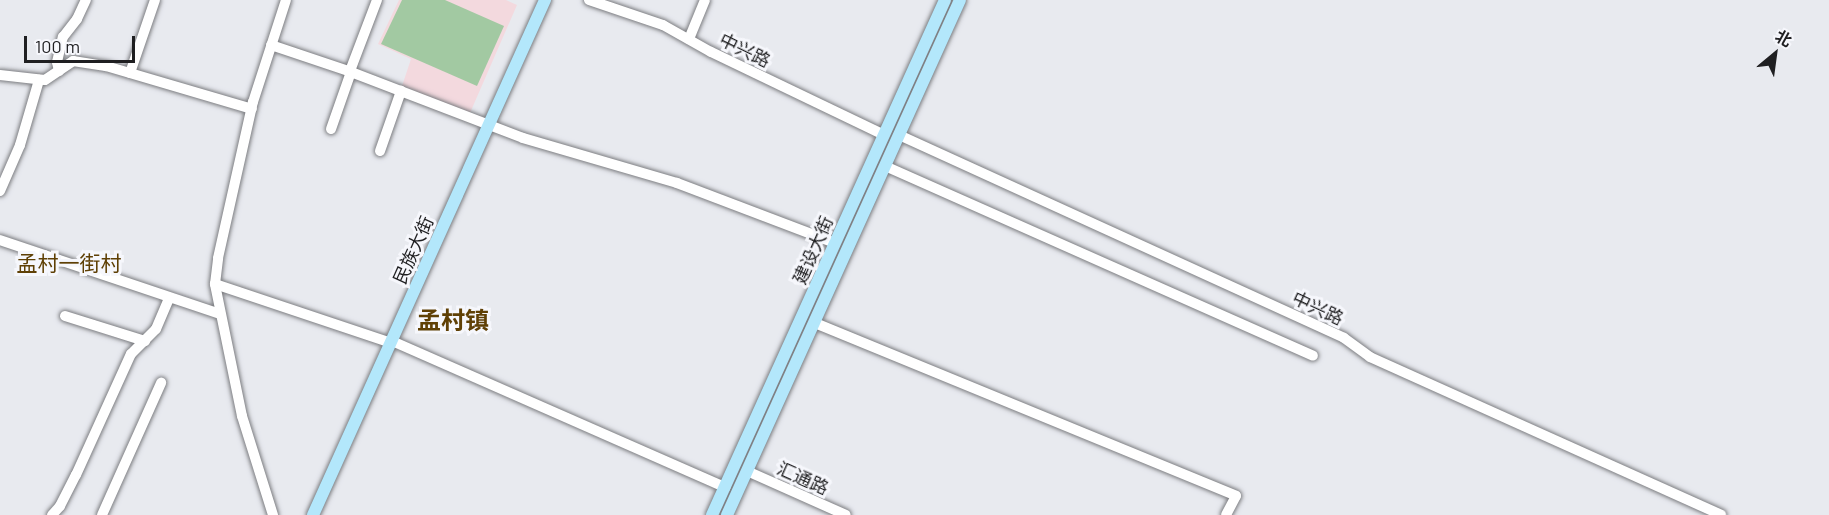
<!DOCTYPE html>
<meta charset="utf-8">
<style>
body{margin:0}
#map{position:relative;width:1829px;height:515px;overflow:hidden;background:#e8eaef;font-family:Barlow,"Noto Sans SC",sans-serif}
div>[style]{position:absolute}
.education>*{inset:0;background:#f3d9de}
.green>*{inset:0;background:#a2c9a2}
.roads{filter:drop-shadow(0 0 2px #7c7d81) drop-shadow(0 0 2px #7c7d81)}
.minor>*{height:10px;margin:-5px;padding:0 5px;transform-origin:5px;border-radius:5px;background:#fff}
.major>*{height:12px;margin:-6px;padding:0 6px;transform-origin:6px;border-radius:6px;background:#b3e7fb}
span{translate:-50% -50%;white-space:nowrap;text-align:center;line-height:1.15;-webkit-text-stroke:6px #f6f7fc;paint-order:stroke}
.street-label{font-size:18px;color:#1f1f21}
.quarter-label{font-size:21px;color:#5f4005}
.district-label{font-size:24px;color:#5f4005;font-weight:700}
.north{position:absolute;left:1745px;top:24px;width:60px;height:60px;-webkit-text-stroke:4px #f6f7fc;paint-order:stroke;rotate:29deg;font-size:16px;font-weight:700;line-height:24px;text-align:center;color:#1f1f21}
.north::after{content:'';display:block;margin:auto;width:21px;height:27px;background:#1f1f21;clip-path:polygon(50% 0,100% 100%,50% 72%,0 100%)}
.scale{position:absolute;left:24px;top:36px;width:111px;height:27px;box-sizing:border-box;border:3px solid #1f1f21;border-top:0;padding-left:8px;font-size:18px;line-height:21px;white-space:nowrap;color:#1f1f21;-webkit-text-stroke:4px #f6f7fc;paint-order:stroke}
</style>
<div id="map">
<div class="education">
<i style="clip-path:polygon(399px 0,506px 0,517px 5px,470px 113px,402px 86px,411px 59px,378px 44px)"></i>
</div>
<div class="green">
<i style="clip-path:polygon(402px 0,445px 0,504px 26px,477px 86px,381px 44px)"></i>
</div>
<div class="roads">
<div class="minor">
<i style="left:589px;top:0;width:78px;rotate:18.7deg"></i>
<i style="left:663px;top:25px;width:55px;rotate:29.4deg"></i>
<i style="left:711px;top:52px;width:192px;rotate:25.6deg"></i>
<i style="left:689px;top:39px;width:42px;rotate:-67.7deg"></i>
<i style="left:271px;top:45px;width:84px;rotate:18.6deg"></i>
<i style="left:351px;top:72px;width:184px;rotate:21deg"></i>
<i style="left:523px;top:138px;width:160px;rotate:16.3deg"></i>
<i style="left:677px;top:183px;width:169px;rotate:20.8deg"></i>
<i style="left:59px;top:71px;width:9px;rotate:-103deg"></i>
<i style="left:57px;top:62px;width:26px;rotate:-77deg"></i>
<i style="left:63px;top:37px;width:23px;rotate:-52deg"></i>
<i style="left:77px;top:19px;width:21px;rotate:-65deg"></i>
<i style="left:350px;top:71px;width:76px;rotate:-69.2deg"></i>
<i style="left:130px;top:73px;width:77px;rotate:-71.1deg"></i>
<i style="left:0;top:75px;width:45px;rotate:6.3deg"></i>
<i style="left:45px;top:80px;width:34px;rotate:-34deg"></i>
<i style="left:73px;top:61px;width:33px;rotate:9deg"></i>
<i style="left:106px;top:66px;width:152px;rotate:16.4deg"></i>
<i style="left:331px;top:129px;width:60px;rotate:-70.7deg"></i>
<i style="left:899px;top:135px;width:489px;rotate:24.5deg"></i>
<i style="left:1344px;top:338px;width:32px;rotate:36deg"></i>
<i style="left:1370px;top:357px;width:385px;rotate:24.2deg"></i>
<i style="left:380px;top:151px;width:64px;rotate:-70.7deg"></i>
<i style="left:885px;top:166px;width:468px;rotate:23.9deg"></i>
<i style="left:0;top:191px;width:50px;rotate:-66.5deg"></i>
<i style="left:20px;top:145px;width:68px;rotate:-73.7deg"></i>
<i style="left:0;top:240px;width:232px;rotate:18.6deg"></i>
<i style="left:215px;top:284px;width:186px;rotate:18.5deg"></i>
<i style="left:65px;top:316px;width:84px;rotate:17.4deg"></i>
<i style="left:815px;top:323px;width:455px;rotate:22.3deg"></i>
<i style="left:1236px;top:496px;width:21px;rotate:118deg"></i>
<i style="left:392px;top:341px;width:364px;rotate:23.7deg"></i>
<i style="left:747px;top:471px;width:108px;rotate:24deg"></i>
<i style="left:52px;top:515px;width:12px;rotate:-48deg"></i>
<i style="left:60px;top:506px;width:35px;rotate:-63deg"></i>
<i style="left:76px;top:475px;width:133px;rotate:-65.6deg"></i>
<i style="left:131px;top:354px;width:35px;rotate:-45deg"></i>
<i style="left:156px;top:329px;width:34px;rotate:-67deg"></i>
<i style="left:102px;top:515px;width:145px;rotate:-65.9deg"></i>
<i style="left:273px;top:515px;width:104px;rotate:-107.4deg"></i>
<i style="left:242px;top:416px;width:135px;rotate:-101.6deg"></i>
<i style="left:215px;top:284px;width:26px;rotate:-83deg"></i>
<i style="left:218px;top:258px;width:160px;rotate:-77.4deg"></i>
<i style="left:253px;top:102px;width:107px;rotate:-72.1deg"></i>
</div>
<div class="major">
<i style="left:313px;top:515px;width:565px;rotate:-65.75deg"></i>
<i style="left:712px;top:515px;width:565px;rotate:-65.66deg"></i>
<i style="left:727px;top:515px;width:565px;rotate:-65.66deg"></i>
</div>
</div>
<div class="street-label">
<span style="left:745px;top:50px;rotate:26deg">中兴路</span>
<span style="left:413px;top:250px;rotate:-66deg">民族大街</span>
<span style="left:813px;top:250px;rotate:-66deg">建设大街</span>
<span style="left:1318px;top:308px;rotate:25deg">中兴路</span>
<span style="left:803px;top:478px;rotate:24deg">汇通路</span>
</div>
<div class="quarter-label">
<span style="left:69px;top:263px">孟村一街村</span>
</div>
<div class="district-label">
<span style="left:453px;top:320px">孟村镇</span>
</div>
<div class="north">北</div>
<div class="scale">100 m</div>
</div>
